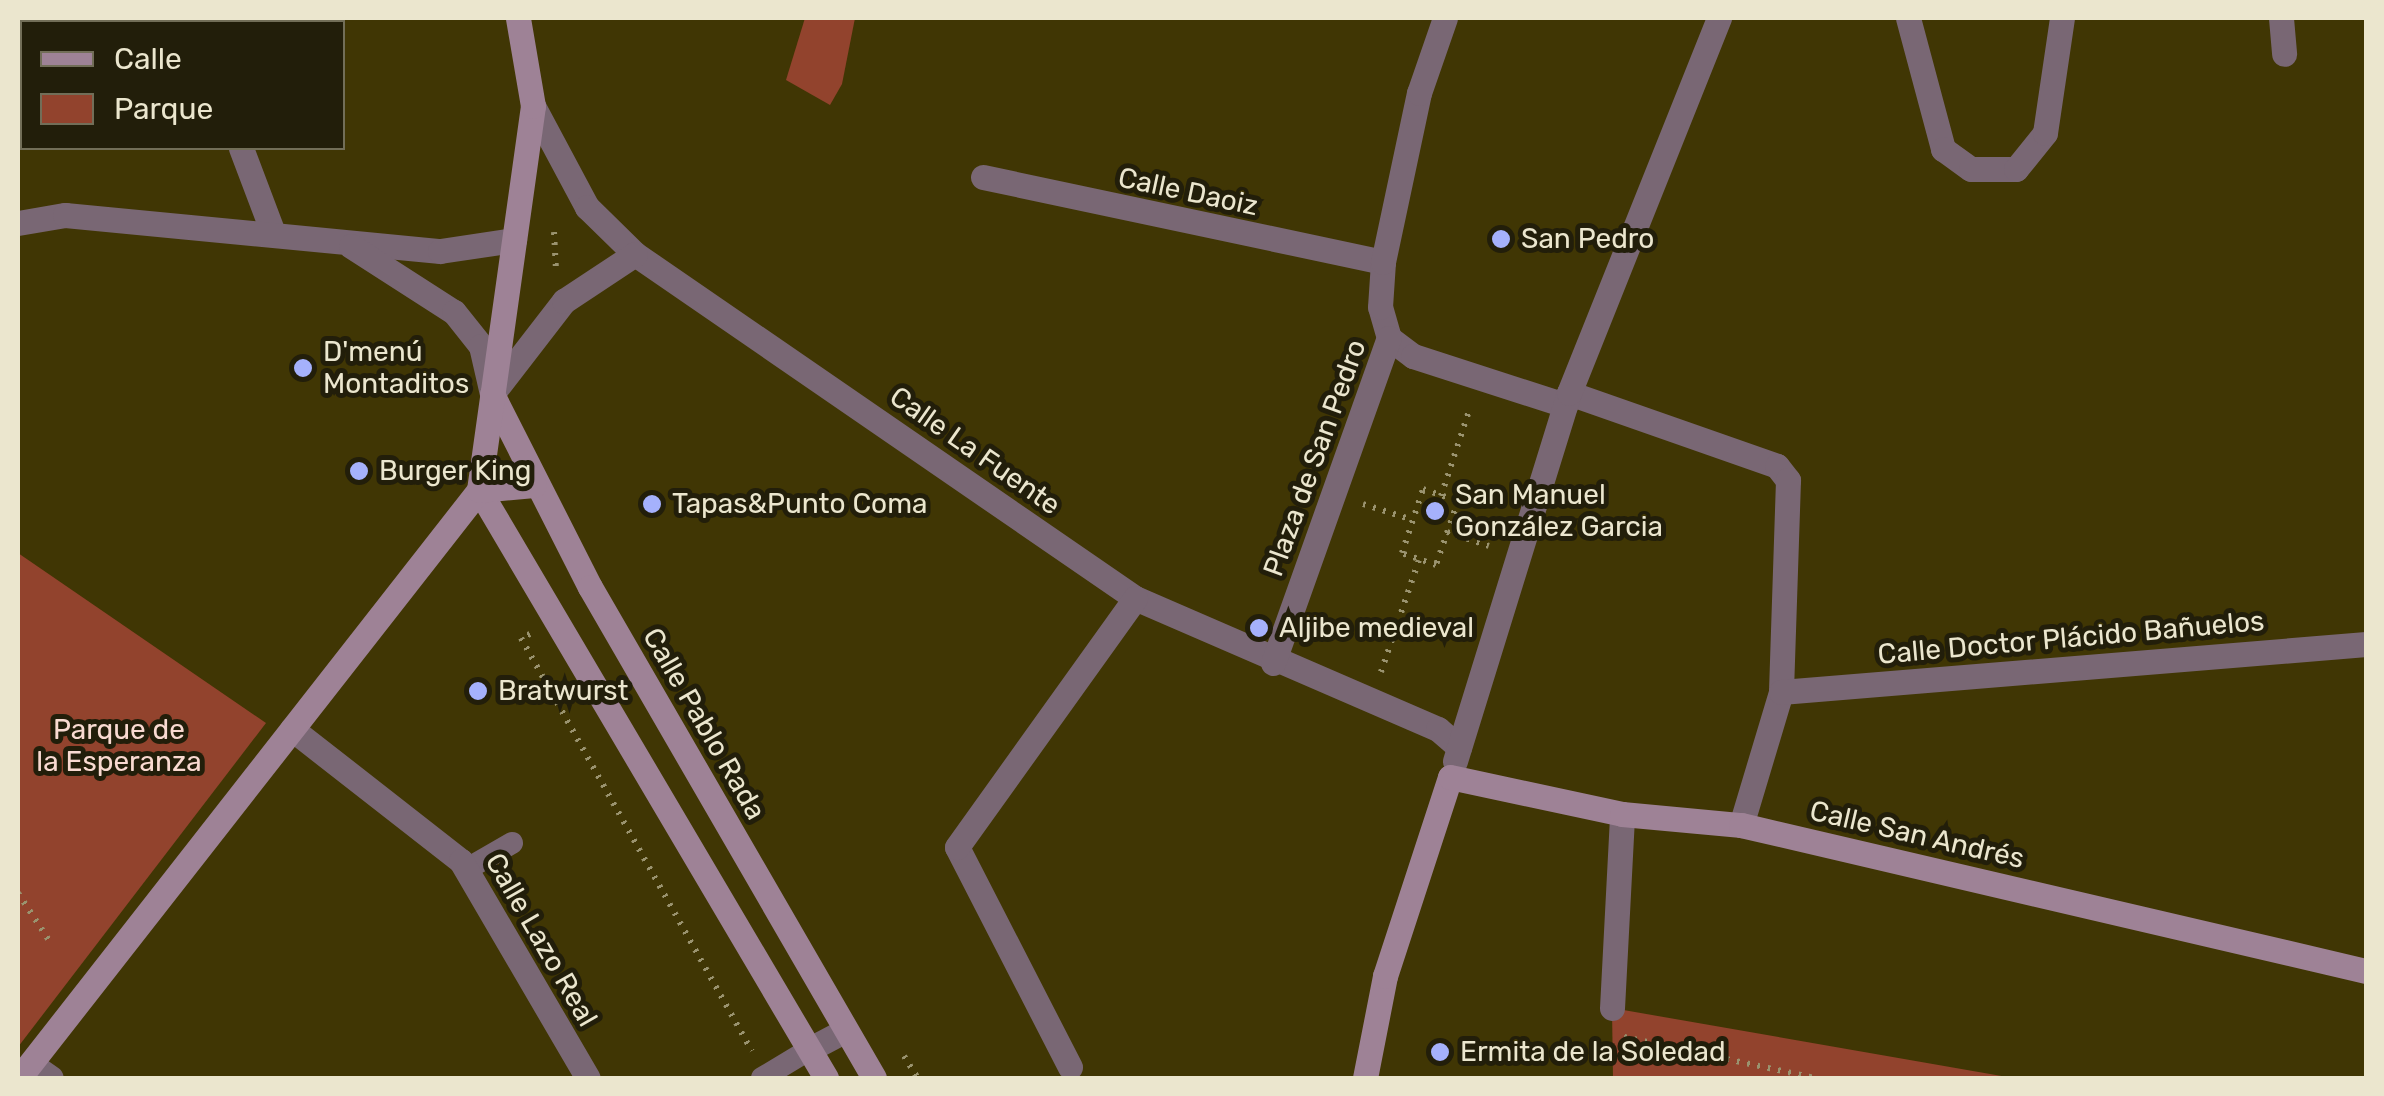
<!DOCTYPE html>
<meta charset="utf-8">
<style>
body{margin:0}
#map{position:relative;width:2384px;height:1096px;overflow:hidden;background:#403604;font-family:Rubik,sans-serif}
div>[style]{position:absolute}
.green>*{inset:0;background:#92432d}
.path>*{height:6px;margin-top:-3px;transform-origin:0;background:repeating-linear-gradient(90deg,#9a936f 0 2.5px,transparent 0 10.5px)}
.lane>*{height:22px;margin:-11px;padding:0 11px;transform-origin:11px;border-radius:11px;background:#796774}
.street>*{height:25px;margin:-12.5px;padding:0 12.5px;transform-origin:12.5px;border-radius:12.5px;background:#796774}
.secondary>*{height:25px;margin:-12.5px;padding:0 12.5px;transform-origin:12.5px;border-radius:12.5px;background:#9e8296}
.dots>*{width:28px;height:28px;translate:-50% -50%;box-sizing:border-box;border:5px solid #221e0a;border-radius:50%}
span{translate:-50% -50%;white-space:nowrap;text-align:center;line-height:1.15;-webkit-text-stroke:10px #221e0a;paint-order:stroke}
.street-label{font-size:28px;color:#ebe6ce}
.poi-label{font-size:28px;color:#ebe6ce}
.left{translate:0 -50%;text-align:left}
.park-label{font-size:28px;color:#f9dad1}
.frame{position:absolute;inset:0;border:20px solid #ebe6ce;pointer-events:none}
.legend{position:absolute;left:20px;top:20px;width:325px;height:130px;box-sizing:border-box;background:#221e0a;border:2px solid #726e58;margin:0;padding:12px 18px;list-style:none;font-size:30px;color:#ebe6ce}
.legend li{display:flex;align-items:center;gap:20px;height:50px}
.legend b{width:50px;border:2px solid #726e58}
</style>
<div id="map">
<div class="green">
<i style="clip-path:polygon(805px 18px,855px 18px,842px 84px,830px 105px,786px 80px)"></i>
<i style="clip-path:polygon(18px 553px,266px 723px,18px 1047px)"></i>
<i style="clip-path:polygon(1612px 1008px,2013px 1078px,1613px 1078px)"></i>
</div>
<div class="path">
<i style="left:554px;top:232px;width:37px;rotate:87deg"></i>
<i style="left:1423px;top:489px;width:37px;rotate:19deg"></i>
<i style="left:1458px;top:501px;width:68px;rotate:109deg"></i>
<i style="left:1436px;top:565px;width:36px;rotate:-161deg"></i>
<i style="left:1402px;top:553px;width:67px;rotate:-71.8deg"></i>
<i style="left:1441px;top:496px;width:93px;rotate:-71.8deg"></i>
<i style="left:1363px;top:504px;width:52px;rotate:17.7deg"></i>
<i style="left:1447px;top:532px;width:44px;rotate:18.4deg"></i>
<i style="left:530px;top:634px;width:10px;rotate:156deg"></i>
<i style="left:521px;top:638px;width:473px;rotate:60.8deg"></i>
<i style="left:1381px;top:672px;width:118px;rotate:-71.3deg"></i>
<i style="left:18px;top:893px;width:62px;rotate:56.8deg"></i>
<i style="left:1624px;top:1037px;width:196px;rotate:12.1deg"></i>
<i style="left:904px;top:1056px;width:26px;rotate:58deg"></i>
</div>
<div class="lane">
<i style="left:467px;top:869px;width:52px;rotate:-30deg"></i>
<i style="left:762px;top:1078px;width:56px;rotate:-31.1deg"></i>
</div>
<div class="street">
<i style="left:51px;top:18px;width:10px;rotate:24deg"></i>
<i style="left:1908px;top:18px;width:136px;rotate:75deg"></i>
<i style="left:1943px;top:149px;width:34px;rotate:36deg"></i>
<i style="left:1971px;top:169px;width:45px"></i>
<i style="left:2016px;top:169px;width:46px;rotate:-51.1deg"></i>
<i style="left:2045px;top:133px;width:116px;rotate:-81.6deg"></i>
<i style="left:2281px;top:18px;width:36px;rotate:85deg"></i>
<i style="left:533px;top:106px;width:115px;rotate:61.9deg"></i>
<i style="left:587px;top:207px;width:67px;rotate:44.4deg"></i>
<i style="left:635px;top:254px;width:607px;rotate:34.53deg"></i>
<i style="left:1135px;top:598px;width:330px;rotate:23.4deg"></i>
<i style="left:1438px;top:729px;width:28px;rotate:41deg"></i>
<i style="left:241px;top:148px;width:88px;rotate:69.3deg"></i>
<i style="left:983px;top:177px;width:409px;rotate:12deg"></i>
<i style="left:18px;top:223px;width:48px;rotate:-9.7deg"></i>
<i style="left:65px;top:215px;width:377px;rotate:5.5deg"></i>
<i style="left:440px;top:251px;width:75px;rotate:-8.5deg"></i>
<i style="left:351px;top:246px;width:122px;rotate:32.7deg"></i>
<i style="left:454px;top:312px;width:43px;rotate:51.5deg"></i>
<i style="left:481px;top:346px;width:49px;rotate:77.1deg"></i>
<i style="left:1389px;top:338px;width:32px;rotate:-106deg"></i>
<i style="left:1380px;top:307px;width:45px;rotate:-86.2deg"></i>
<i style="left:1383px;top:262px;width:173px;rotate:-78deg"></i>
<i style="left:1419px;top:93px;width:79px;rotate:-70.9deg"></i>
<i style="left:1389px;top:338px;width:30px;rotate:37deg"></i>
<i style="left:1413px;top:356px;width:160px;rotate:17.9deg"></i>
<i style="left:1569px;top:393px;width:220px;rotate:19.3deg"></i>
<i style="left:1777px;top:466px;width:18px;rotate:52deg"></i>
<i style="left:1788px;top:480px;width:212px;rotate:91.9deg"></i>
<i style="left:1781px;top:692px;width:139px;rotate:106.7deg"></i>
<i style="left:492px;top:394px;width:118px;rotate:-52.3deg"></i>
<i style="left:564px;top:301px;width:85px;rotate:-33.5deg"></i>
<i style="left:1273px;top:663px;width:345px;rotate:-70.4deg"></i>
<i style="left:1781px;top:692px;width:587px;rotate:-4.69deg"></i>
<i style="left:292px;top:729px;width:214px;rotate:38deg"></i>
<i style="left:461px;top:861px;width:251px;rotate:59.7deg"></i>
<i style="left:1455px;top:761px;width:385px;rotate:-72.8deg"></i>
<i style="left:1569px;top:393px;width:404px;rotate:-68.2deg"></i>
<i style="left:1612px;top:1008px;width:194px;rotate:-87deg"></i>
<i style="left:810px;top:1049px;width:40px;rotate:-28deg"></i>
<i style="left:31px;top:1064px;width:24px;rotate:35deg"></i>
<i style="left:1070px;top:1067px;width:247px;rotate:-117.2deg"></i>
<i style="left:957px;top:847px;width:306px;rotate:-54.4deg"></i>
</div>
<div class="secondary">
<i style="left:492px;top:394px;width:216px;rotate:63.1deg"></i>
<i style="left:590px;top:587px;width:567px;rotate:59.95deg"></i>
<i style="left:479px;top:490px;width:683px;rotate:59.45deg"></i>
<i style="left:479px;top:490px;width:388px;rotate:-82deg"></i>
<i style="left:533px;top:106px;width:89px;rotate:-99.7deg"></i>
<i style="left:19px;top:1078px;width:747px;rotate:-51.96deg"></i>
<i style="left:479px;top:490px;width:55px;rotate:-5.2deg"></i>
<i style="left:1365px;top:1078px;width:104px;rotate:-78.9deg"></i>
<i style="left:1385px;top:976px;width:209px;rotate:-71.9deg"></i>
<i style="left:1450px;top:777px;width:176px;rotate:12.1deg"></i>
<i style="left:1622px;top:814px;width:120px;rotate:5.3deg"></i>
<i style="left:1741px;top:825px;width:642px;rotate:13.15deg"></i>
</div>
<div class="dots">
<i style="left:1501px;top:239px;background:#a5b1fc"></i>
<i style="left:303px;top:368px;background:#a5b1fc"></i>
<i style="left:359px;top:471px;background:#a5b1fc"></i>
<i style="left:652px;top:504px;background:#a5b1fc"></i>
<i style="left:1435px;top:511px;background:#a5b1fc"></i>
<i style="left:1259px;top:628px;background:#a5b1fc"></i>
<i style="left:478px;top:691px;background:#a5b1fc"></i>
<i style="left:1440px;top:1052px;background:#a5b1fc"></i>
</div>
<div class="street-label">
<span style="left:1188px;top:192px;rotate:12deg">Calle Daoiz</span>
<span style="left:975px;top:451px;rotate:35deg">Calle La Fuente</span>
<span style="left:1315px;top:458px;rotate:-70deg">Plaza de San Pedro</span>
<span style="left:2071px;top:638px;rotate:-5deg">Calle Doctor Plácido Bañuelos</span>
<span style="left:704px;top:724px;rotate:60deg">Calle Pablo Rada</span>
<span style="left:1917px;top:835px;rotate:13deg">Calle San Andrés</span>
<span style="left:541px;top:940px;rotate:60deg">Calle Lazo Real</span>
</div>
<div class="poi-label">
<span class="left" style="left:1521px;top:239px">San Pedro</span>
<span class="left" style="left:323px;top:368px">D'menú<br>Montaditos</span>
<span class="left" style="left:379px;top:471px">Burger King</span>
<span class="left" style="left:1455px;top:511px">San Manuel<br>González Garcia</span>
<span class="left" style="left:672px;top:504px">Tapas&amp;Punto Coma</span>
<span class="left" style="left:1279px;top:628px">Aljibe medieval</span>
<span class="left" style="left:498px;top:691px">Bratwurst</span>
<span class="left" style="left:1460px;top:1052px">Ermita de la Soledad</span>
</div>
<div class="park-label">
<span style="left:119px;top:746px">Parque de<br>la Esperanza</span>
</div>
<div class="frame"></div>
<ul class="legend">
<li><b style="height:12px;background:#9e8296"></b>Calle</li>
<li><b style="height:28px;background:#92432d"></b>Parque</li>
</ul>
</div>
